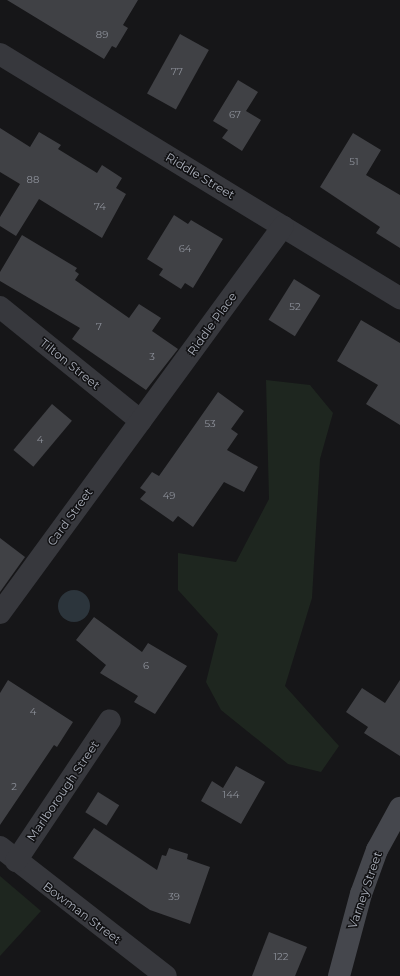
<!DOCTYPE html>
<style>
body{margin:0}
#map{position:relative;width:400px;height:976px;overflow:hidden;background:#161618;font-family:Montserrat,sans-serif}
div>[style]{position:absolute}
.green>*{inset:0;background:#1e261f}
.water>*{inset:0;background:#2c353c}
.round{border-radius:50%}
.building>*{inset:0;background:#404145;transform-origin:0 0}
.street>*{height:22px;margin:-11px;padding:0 11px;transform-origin:11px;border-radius:11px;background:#37383d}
.secondary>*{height:22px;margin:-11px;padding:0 11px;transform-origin:11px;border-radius:11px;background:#45474d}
span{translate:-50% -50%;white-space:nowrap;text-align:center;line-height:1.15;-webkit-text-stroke:3px #111113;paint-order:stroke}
.number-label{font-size:10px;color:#8e929b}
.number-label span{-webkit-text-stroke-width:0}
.street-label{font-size:12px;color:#a8adb8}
</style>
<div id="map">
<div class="green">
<i style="clip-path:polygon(266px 380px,310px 385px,333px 413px,320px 459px,312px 598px,285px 686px,339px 746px,321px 772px,288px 764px,221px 710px,206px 682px,218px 634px,178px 590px,178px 553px,236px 562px,269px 499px)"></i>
<i style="clip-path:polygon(0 876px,41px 911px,0 956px)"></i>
</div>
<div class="water">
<i class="round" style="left:58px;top:590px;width:32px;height:32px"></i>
</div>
<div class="building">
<i style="clip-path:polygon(7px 0,138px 0,123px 25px,128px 28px,116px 48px,112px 46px,104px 59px)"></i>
<i style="left:180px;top:34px;width:33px;height:68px;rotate:29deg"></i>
<i style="clip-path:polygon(238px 80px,258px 92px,246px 111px,261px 120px,242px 151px,222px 138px,228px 130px,213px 121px)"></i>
<i style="clip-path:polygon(0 128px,30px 147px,39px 132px,61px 145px,58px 149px,97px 173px,102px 165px,122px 178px,116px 188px,126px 194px,102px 238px,39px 199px,16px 236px,0 226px,0 217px,20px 184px,0 172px)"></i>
<i style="clip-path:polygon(353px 133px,381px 150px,366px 175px,400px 195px,400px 248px,376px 233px,380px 227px,320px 187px)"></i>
<i style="clip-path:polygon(174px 215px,188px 224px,191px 220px,223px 239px,193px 288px,185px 283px,181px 289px,159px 275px,163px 269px,147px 259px)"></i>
<i style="clip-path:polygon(22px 235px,77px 268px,75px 271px,79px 274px,75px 280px,129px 318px,139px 304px,161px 318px,152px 331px,178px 349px,146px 390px,72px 339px,80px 328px,0 281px,0 272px)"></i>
<i style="left:294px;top:279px;width:31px;height:48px;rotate:32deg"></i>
<i style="clip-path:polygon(361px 320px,400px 343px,400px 425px,366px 404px,378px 385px,337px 361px)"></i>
<i style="clip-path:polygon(218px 392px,244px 411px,231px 429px,238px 434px,227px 450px,258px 467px,244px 492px,224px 482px,193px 527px,178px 516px,173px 522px,140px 499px,146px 492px,140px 488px,152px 472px,159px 476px)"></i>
<i style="left:52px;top:404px;width:26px;height:60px;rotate:40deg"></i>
<i style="clip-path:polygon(0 538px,25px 557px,0 592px)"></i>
<i style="clip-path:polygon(94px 617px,142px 652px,148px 643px,187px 666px,155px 714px,134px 702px,138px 696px,100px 673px,106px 665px,76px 640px)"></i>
<i style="clip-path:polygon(8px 680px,73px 722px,57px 747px,54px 745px,0 825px,0 693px)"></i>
<i style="clip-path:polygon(400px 680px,400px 756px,364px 733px,368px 727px,346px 712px,362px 688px,385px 703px)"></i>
<i style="clip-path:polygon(236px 766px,265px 782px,241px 824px,201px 801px,212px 781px,223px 788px)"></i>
<i style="left:98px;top:792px;width:25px;height:24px;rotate:32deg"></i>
<i style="clip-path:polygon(94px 828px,157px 870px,162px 855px,166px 856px,169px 848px,188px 854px,187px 859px,210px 867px,190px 924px,150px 910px,73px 858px)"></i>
<i style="clip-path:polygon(269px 932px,307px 947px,295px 976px,252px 976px)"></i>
</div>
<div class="street">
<i style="left:0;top:54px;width:469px;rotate:31.4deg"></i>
<i style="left:0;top:307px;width:181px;rotate:39deg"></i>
<i style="left:0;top:613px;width:479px;rotate:-53.8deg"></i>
<i style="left:0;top:847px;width:210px;rotate:37.9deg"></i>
<i style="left:16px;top:861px;width:169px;rotate:-56.3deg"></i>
</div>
<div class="secondary">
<i style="left:339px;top:976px;width:85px;rotate:-75deg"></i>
<i style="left:361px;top:894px;width:47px;rotate:-70deg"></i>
<i style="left:377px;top:850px;width:48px;rotate:-61.3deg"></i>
</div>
<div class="number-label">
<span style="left:102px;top:35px">89</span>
<span style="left:177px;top:72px">77</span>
<span style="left:235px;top:115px">67</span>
<span style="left:354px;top:162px">51</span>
<span style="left:33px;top:180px">88</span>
<span style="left:100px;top:207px">74</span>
<span style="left:185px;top:249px">64</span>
<span style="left:295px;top:307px">52</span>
<span style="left:99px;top:327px">7</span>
<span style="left:152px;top:357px">3</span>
<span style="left:210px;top:424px">53</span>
<span style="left:40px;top:440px">4</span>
<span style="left:169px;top:496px">49</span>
<span style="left:146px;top:666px">6</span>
<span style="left:33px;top:712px">4</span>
<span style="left:14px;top:787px">2</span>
<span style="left:231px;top:795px">144</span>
<span style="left:174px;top:897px">39</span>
<span style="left:281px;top:957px">122</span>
</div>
<div class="street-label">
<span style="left:200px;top:176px;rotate:31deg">Riddle Street</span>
<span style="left:212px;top:324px;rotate:-54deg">Riddle Place</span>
<span style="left:70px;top:364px;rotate:39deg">Tilton Street</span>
<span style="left:70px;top:517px;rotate:-54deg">Card Street</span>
<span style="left:63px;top:791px;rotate:-56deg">Marlborough Street</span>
<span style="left:365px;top:890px;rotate:-71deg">Varney Street</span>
<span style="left:82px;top:913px;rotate:37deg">Bowman Street</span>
</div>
</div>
